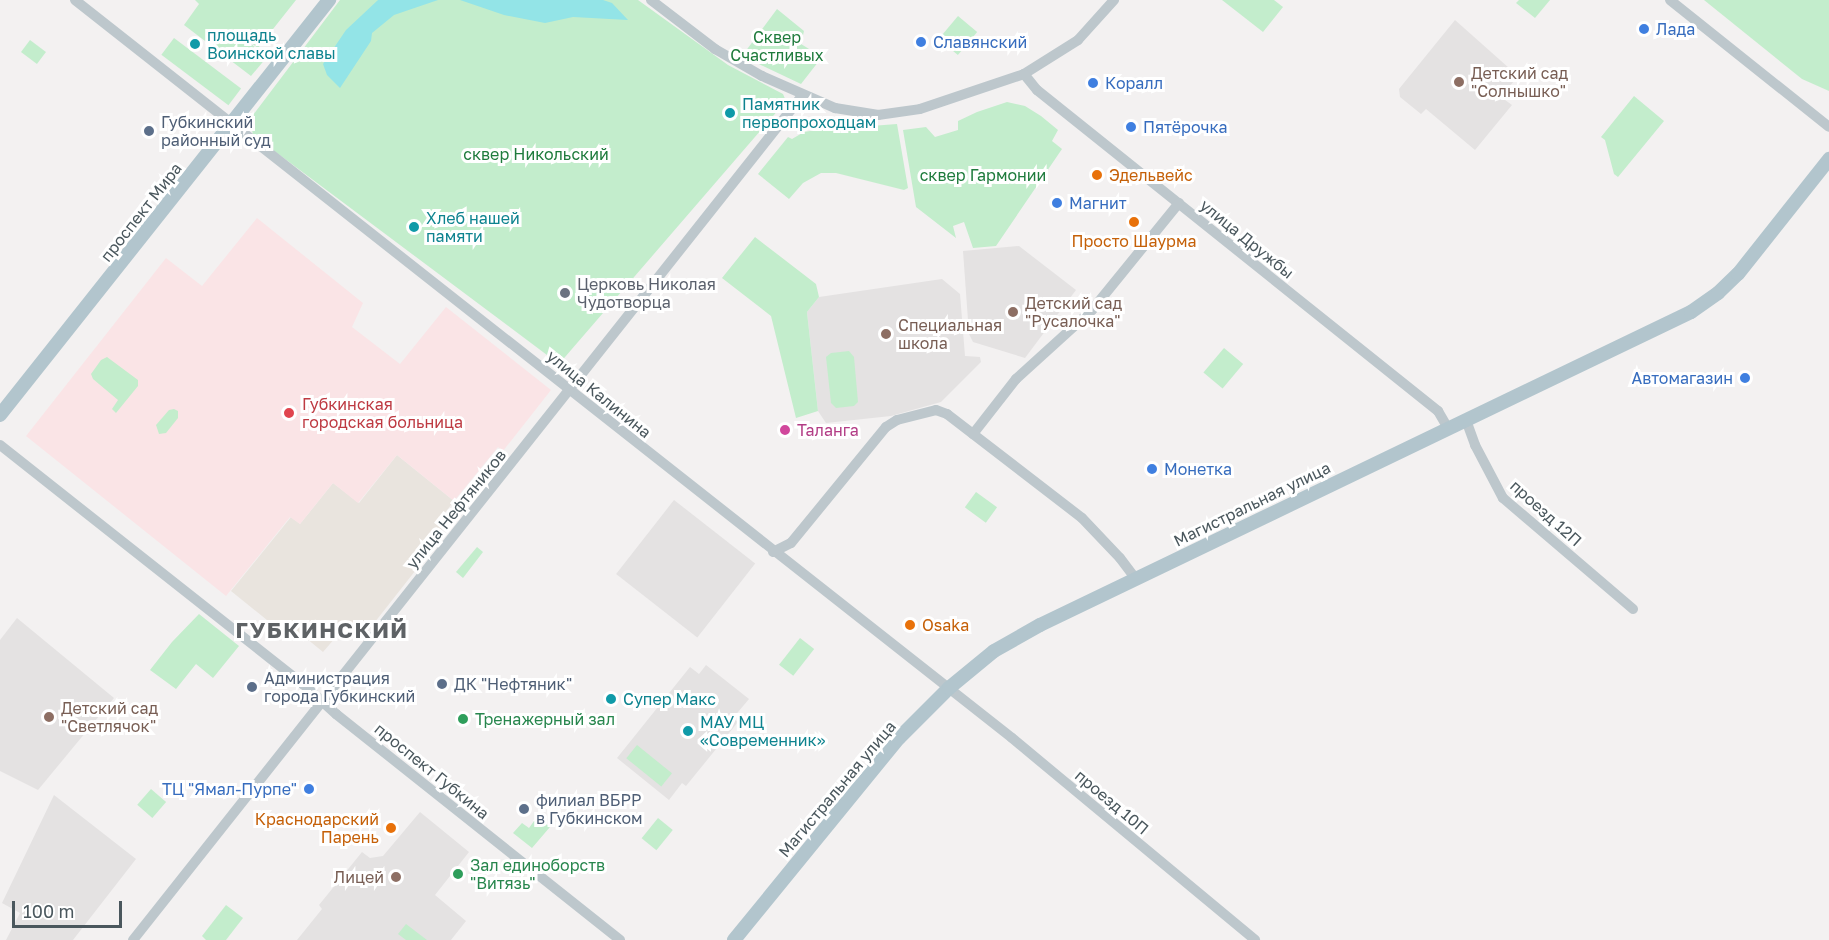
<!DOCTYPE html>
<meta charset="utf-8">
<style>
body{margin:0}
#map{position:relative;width:1829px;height:940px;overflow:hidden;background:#f3f1f1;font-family:"Golos Text",sans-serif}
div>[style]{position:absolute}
.commercial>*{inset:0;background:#e9e4de}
.education>*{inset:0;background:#e4e2e2;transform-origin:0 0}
.medical>*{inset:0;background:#fae4e6}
.green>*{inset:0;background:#c3edcc;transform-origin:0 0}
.water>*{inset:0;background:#93e4e7}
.minor>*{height:10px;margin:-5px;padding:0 5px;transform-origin:5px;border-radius:5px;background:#bdc7cc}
.major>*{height:14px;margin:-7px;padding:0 7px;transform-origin:7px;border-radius:7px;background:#b2c5cd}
.dots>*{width:16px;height:16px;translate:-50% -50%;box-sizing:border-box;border:3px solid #fff;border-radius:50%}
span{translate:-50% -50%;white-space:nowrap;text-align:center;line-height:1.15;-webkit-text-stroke:6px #fff;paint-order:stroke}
.shop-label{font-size:16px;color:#366cbe}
.left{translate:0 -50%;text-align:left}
.right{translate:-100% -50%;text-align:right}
.culture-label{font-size:16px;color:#0d838f}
.park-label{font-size:16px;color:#1e7b3c}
.education-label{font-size:16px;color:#785e54}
.service-label{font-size:16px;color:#4e5e75}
.food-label{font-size:16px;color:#c56008}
.street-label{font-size:16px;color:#4a575d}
.worship-label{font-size:16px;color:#5b616d}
.health-label{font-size:16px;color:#be3a42}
.hotel-label{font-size:16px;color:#b23c85}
.leisure-label{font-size:16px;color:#27864d}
.district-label{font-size:22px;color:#5e6265;font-weight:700;letter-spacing:1.5px}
.scale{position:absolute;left:12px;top:901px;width:110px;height:27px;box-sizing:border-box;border:3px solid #4a575d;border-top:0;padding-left:8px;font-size:18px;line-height:21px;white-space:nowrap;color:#4a575d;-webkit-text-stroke:4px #fff;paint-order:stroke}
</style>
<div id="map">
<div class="commercial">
<i style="clip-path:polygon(397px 455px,454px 501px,441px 518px,447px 523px,417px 561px,419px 566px,360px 641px,355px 637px,336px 637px,323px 652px,290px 625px,283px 633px,231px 591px,291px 517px,300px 524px,333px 483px,359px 503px)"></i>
</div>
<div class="education">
<i style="clip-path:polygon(1455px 20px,1518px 76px,1501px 97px,1512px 105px,1475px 150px,1426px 109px,1421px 114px,1400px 97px,1399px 89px)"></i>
<i style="clip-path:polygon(1019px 246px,1076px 290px,1025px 358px,973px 342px,969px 334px,963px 251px)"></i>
<i style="clip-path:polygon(942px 279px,960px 294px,965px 356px,980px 357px,981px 362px,941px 402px,891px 416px,826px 423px,818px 411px,807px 312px,819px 297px)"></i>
<i style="left:674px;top:500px;width:103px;height:94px;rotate:38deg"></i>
<i style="clip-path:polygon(17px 618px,114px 698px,38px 790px,0 771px,0 640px)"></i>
<i style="clip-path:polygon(706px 665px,749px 699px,733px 718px,738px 722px,686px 786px,682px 783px,669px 800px,617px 758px,690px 667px,699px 674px)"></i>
<i style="clip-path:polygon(54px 795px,136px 859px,73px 940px,6px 940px,20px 913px,2px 903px)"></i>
<i style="clip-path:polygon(420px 812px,469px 852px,435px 895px,466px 921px,451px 940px,297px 940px,322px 909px,319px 905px,362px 852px,370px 858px,383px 856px)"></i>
</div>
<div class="medical">
<i style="clip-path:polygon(257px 218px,363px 303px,352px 327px,400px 364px,446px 307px,551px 390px,503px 451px,498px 447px,454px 501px,397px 455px,358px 503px,333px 483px,300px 524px,290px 517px,226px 596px,26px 436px,166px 258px,202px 286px)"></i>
</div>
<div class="green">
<i style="clip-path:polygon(195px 0,296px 0,258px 48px,230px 27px,267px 57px,251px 76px,184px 25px,199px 4px)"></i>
<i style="clip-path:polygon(340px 0,638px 0,728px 65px,783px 94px,786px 101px,559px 364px,253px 135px,250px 119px)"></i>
<i style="clip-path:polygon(1222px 0,1274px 0,1283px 7px,1263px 32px)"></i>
<i style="clip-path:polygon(1519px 0,1550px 0,1535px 18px,1516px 3px)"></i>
<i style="clip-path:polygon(1704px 0,1829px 0,1829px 91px,1802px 79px)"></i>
<i style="clip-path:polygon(777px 9px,804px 31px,801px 44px,822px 57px,801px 84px,742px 56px)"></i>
<i style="left:958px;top:16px;width:25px;height:30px;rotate:40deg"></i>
<i style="left:174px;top:38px;width:84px;height:21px;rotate:37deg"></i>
<i style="left:30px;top:40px;width:20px;height:15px;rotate:37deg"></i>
<i style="clip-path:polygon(1634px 96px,1664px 121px,1618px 177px,1614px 174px,1605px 140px,1601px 137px)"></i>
<i style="clip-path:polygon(1007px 102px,1025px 106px,1041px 116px,1058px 130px,1052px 141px,1062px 149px,996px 246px,973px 248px,964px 222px,953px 226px,956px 238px,916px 207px,903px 130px,926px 127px,935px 137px,958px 130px,958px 121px,977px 112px)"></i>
<i style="clip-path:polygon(831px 119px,871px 126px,897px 124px,908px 188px,904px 190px,836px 173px,821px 173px,803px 183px,789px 199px,758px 174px,788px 137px,792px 139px,804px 132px,827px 128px)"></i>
<i style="clip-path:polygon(755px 237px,816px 284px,819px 297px,807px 312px,818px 411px,796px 418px,771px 316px,722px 278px)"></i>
<i style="left:1224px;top:348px;width:25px;height:32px;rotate:40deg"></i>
<i style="clip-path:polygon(849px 351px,854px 357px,858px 402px,854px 406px,836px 408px,831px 403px,826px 357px,831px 353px)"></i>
<i style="clip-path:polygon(107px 357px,138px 380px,138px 386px,116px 413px,112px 409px,118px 400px,93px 379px,91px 374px,101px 360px)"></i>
<i style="clip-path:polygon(174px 409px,178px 411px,178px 418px,166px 433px,159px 434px,156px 425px,169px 410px)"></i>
<i style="left:976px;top:492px;width:26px;height:19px;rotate:36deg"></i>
<i style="clip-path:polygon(477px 547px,483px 552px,463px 578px,456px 572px)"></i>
<i style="clip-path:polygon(199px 614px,239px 646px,213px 678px,196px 664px,176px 689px,150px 670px,172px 642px)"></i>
<i style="left:800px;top:638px;width:18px;height:34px;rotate:38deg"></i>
<i style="left:637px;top:745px;width:45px;height:17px;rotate:39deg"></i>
<i style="left:151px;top:789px;width:20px;height:21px;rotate:41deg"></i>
<i style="clip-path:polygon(537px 817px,550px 827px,532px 848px,513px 833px,522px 823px,529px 828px)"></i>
<i style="left:658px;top:818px;width:19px;height:26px;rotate:39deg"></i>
<i style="clip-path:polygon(226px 905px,243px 918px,226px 940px,206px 940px,202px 936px)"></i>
<i style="clip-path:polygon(406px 924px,427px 940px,406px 940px,398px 934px)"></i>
</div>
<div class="water">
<i style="clip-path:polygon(378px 0,438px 0,394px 15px,372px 33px,371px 41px,340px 88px,327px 75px,323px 64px,346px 30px)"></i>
<i style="clip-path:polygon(460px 0,603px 0,612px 3px,628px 20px,573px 17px,545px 23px,504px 15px)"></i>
</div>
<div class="minor">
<i style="left:75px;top:0;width:1193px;rotate:38.22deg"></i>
<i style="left:1012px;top:738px;width:316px;rotate:39.7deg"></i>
<i style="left:651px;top:0;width:81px;rotate:37.4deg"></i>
<i style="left:715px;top:49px;width:54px;rotate:29.9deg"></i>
<i style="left:762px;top:76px;width:80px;rotate:23.7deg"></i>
<i style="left:835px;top:108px;width:44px;rotate:9.2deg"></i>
<i style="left:878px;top:115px;width:42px;rotate:-8.1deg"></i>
<i style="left:920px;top:109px;width:110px;rotate:-18.6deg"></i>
<i style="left:1024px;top:74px;width:64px;rotate:-32.2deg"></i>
<i style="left:1078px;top:40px;width:54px;rotate:-48deg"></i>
<i style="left:1670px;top:0;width:203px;rotate:38.6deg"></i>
<i style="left:1024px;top:74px;width:21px;rotate:51deg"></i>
<i style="left:1037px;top:90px;width:514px;rotate:38.68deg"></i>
<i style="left:1438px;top:411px;width:20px;rotate:60deg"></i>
<i style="left:1466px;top:420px;width:27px;rotate:70deg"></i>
<i style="left:1475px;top:445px;width:60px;rotate:62.2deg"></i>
<i style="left:1503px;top:498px;width:171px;rotate:40.5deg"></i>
<i style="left:973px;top:434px;width:70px;rotate:-52deg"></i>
<i style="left:1016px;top:379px;width:103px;rotate:-42.2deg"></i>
<i style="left:1092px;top:310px;width:138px;rotate:-50.9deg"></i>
<i style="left:0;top:445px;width:386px;rotate:38.3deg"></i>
<i style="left:303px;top:684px;width:45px;rotate:42.3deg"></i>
<i style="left:336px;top:714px;width:363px;rotate:38.5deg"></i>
<i style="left:773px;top:552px;width:20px;rotate:-27deg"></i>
<i style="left:791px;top:543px;width:150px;rotate:-50.7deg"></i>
<i style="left:886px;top:427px;width:13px;rotate:-32deg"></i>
<i style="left:897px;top:420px;width:40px;rotate:-14.4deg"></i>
<i style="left:936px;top:410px;width:12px;rotate:20deg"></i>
<i style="left:947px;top:414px;width:170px;rotate:37.6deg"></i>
<i style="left:1082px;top:518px;width:55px;rotate:46.5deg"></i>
<i style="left:1120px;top:558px;width:26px;rotate:53deg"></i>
<i style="left:133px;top:940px;width:1077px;rotate:-51.6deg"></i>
</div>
<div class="major">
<i style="left:0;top:415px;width:530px;rotate:-51.59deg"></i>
<i style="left:734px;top:940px;width:261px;rotate:-50.8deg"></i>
<i style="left:899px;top:738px;width:71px;rotate:-45deg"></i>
<i style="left:949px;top:688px;width:58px;rotate:-39.4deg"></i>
<i style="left:994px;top:651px;width:53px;rotate:-29.5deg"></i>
<i style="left:1040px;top:625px;width:722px;rotate:-25.68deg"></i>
<i style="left:1691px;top:312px;width:33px;rotate:-35deg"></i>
<i style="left:1718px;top:293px;width:28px;rotate:-44deg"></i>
<i style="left:1738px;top:274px;width:147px;rotate:-51.6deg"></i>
</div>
<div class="dots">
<i style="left:1644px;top:29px;background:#3f7fe0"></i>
<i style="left:921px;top:42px;background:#3f7fe0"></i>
<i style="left:195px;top:44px;background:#0f9aa8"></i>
<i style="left:1459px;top:82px;background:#8d6e63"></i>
<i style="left:1093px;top:83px;background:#3f7fe0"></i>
<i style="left:730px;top:113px;background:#0f9aa8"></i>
<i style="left:1131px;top:127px;background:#3f7fe0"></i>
<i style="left:149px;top:131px;background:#5c6f8a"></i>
<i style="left:1097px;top:175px;background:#e8710a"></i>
<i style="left:1057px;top:203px;background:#3f7fe0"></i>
<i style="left:1134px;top:222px;background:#e8710a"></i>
<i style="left:414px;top:227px;background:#0f9aa8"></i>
<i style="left:565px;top:293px;background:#6b7280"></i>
<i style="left:1013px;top:312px;background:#8d6e63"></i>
<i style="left:886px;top:334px;background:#8d6e63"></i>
<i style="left:1745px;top:378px;background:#3f7fe0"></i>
<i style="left:289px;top:413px;background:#e0444e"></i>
<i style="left:785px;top:430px;background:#d1479c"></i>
<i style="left:1152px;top:469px;background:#3f7fe0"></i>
<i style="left:910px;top:625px;background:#e8710a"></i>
<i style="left:442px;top:684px;background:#5c6f8a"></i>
<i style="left:252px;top:687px;background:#5c6f8a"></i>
<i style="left:611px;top:699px;background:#0f9aa8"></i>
<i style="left:49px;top:717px;background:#8d6e63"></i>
<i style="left:463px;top:719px;background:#2e9e5b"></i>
<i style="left:688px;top:731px;background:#0f9aa8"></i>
<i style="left:309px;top:789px;background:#3f7fe0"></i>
<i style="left:524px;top:809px;background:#5c6f8a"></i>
<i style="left:391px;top:828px;background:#e8710a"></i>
<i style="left:458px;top:874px;background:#2e9e5b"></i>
<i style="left:396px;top:877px;background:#8d6e63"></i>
</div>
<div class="shop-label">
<span class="left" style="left:1656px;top:29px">Лада</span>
<span class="left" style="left:933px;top:42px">Славянский</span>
<span class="left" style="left:1105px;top:83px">Коралл</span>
<span class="left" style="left:1143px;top:127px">Пятёрочка</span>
<span class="left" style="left:1069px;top:203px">Магнит</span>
<span class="right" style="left:1733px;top:378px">Автомагазин</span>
<span class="left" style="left:1164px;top:469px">Монетка</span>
<span class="right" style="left:297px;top:789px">ТЦ "Ямал-Пурпе"</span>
</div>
<div class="culture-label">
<span class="left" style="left:207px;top:44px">площадь<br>Воинской славы</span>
<span class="left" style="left:742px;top:113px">Памятник<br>первопроходцам</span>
<span class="left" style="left:426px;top:227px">Хлеб нашей<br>памяти</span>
<span class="left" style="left:623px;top:699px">Супер Макс</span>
<span class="left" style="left:700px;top:731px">МАУ МЦ<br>«Современник»</span>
</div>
<div class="park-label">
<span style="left:777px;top:46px">Сквер<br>Счастливых</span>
<span style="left:536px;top:154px">сквер Никольский</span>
<span style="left:983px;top:175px">сквер Гармонии</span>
</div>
<div class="education-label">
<span class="left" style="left:1471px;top:82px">Детский сад<br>"Солнышко"</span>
<span class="left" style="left:1025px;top:312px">Детский сад<br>"Русалочка"</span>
<span class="left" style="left:898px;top:334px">Специальная<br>школа</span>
<span class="left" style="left:61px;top:717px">Детский сад<br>"Светлячок"</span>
<span class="right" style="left:384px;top:877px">Лицей</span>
</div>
<div class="service-label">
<span class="left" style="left:161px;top:131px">Губкинский<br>районный суд</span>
<span class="left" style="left:264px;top:687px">Администрация<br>города Губкинский</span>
<span class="left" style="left:454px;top:684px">ДК "Нефтяник"</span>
<span class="left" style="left:536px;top:809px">филиал ВБРР<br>в Губкинском</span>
</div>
<div class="food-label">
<span class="left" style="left:1109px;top:175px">Эдельвейс</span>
<span style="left:1134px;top:241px">Просто Шаурма</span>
<span class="left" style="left:922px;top:625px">Osaka</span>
<span class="right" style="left:379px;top:828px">Краснодарский<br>Парень</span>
</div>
<div class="street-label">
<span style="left:141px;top:212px;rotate:-52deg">проспект Мира</span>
<span style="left:1247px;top:239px;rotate:39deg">улица Дружбы</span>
<span style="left:599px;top:394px;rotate:39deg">улица Калинина</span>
<span style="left:1252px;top:504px;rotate:-26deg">Магистральная улица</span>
<span style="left:456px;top:509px;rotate:-51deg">улица Нефтяников</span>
<span style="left:1546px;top:513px;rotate:42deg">проезд 12П</span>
<span style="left:432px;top:771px;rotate:39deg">проспект Губкина</span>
<span style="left:837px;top:789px;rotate:-50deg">Магистральная улица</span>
<span style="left:1112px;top:802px;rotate:40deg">проезд 10П</span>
</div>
<div class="worship-label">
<span class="left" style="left:577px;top:293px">Церковь Николая<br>Чудотворца</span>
</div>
<div class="health-label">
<span class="left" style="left:302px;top:413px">Губкинская<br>городская больница</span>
</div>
<div class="hotel-label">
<span class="left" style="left:797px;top:430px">Таланга</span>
</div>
<div class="leisure-label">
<span class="left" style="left:475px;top:719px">Тренажерный зал</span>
<span class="left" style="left:470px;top:874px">Зал единоборств<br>"Витязь"</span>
</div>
<div class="district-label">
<span style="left:322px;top:630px">ГУБКИНСКИЙ</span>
</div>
<div class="scale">100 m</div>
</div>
